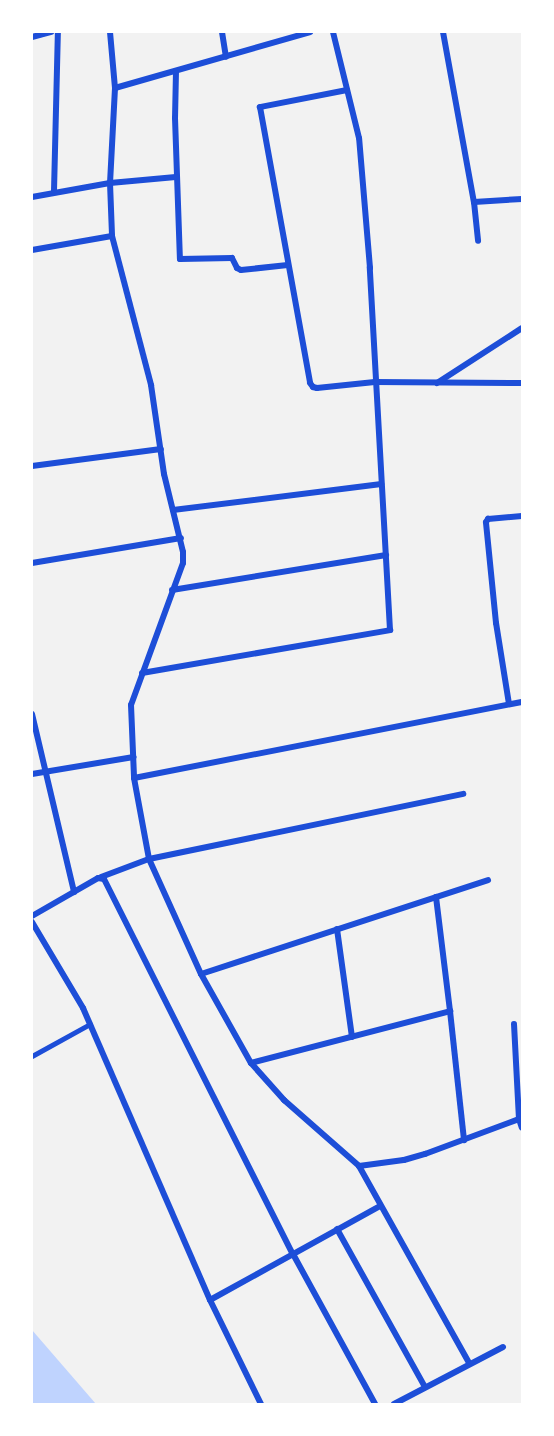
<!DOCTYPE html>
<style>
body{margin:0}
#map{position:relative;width:554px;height:1436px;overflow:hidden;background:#f2f2f2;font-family:"Golos Text",sans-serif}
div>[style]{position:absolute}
.water>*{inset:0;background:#bfd3fe}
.service>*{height:4.5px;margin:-2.25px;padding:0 2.25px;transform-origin:2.25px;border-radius:2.25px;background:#1d4ed8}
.minor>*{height:6px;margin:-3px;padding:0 3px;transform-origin:3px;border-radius:3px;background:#1d4ed8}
span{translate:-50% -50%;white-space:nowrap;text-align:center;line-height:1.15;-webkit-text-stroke:6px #fff;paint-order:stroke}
.frame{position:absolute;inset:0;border:33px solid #fff;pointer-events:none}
</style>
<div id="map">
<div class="water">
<i style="clip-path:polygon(32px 1330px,96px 1404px,32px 1404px)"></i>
</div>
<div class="service">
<i style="left:32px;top:1056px;width:66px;rotate:-28.9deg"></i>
</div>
<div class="minor">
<i style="left:110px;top:32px;width:56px;rotate:84.9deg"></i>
<i style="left:115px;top:88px;width:95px;rotate:93deg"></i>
<i style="left:110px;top:183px;width:53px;rotate:87.8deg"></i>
<i style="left:112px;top:236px;width:154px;rotate:75.3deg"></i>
<i style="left:151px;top:385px;width:90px;rotate:81.7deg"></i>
<i style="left:164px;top:474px;width:80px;rotate:76.3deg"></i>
<i style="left:183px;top:552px;width:11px;rotate:90deg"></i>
<i style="left:183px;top:563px;width:151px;rotate:110.1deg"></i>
<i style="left:131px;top:705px;width:73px;rotate:87.6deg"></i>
<i style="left:134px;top:778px;width:82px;rotate:79.5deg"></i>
<i style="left:149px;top:859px;width:126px;rotate:65.7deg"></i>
<i style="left:201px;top:974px;width:102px;rotate:60.7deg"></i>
<i style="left:251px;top:1063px;width:50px;rotate:48.3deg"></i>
<i style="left:284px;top:1100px;width:100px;rotate:41.3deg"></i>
<i style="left:359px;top:1166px;width:226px;rotate:60.8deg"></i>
<i style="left:222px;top:32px;width:25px;rotate:81deg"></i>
<i style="left:443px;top:32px;width:173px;rotate:79.7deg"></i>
<i style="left:474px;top:202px;width:39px;rotate:84deg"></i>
<i style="left:32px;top:37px;width:20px;rotate:-15deg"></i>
<i style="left:176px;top:71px;width:47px;rotate:91.2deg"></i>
<i style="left:175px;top:118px;width:141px;rotate:88deg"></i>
<i style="left:180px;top:259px;width:52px;rotate:-1.1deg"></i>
<i style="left:232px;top:258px;width:11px;rotate:63deg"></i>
<i style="left:237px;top:268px;width:4px;rotate:27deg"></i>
<i style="left:241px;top:270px;width:47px;rotate:-6.1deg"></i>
<i style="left:115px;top:88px;width:203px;rotate:-16deg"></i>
<i style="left:347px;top:90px;width:89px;rotate:168.9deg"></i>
<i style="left:260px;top:107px;width:280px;rotate:79.7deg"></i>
<i style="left:310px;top:383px;width:5px;rotate:53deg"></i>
<i style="left:313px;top:387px;width:4px;rotate:14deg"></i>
<i style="left:317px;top:388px;width:58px;rotate:-5.9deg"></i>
<i style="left:375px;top:382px;width:147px;rotate:0.4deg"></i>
<i style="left:54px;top:191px;width:159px;rotate:-88.6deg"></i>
<i style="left:32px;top:197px;width:79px;rotate:-10.2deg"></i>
<i style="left:110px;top:183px;width:66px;rotate:-5.2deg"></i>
<i style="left:474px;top:202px;width:48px;rotate:-3.6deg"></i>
<i style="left:32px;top:250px;width:81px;rotate:-9.9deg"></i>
<i style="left:437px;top:383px;width:101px;rotate:-32.9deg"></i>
<i style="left:32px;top:466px;width:130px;rotate:-7.5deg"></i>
<i style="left:173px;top:510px;width:210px;rotate:-7.1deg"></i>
<i style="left:32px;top:563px;width:151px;rotate:-9.5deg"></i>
<i style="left:172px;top:590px;width:217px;rotate:-9.3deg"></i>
<i style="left:142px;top:673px;width:252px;rotate:-9.8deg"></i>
<i style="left:390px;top:630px;width:363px;rotate:-93.2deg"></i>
<i style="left:370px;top:268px;width:130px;rotate:-94.8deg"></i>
<i style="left:359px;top:138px;width:109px;rotate:-103.8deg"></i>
<i style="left:509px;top:704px;width:82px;rotate:-99.1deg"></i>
<i style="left:496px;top:623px;width:101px;rotate:-95.7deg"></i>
<i style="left:486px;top:522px;width:4px;rotate:-56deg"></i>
<i style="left:488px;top:519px;width:34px;rotate:-5deg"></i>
<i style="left:32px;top:714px;width:183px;rotate:76.7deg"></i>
<i style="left:32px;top:774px;width:103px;rotate:-9.5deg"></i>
<i style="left:134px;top:778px;width:395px;rotate:-11.1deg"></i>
<i style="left:101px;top:877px;width:51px;rotate:-20.6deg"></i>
<i style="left:149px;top:859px;width:321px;rotate:-11.7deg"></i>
<i style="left:32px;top:916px;width:76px;rotate:-29.9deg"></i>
<i style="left:98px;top:878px;width:6px;rotate:9deg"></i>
<i style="left:104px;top:879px;width:420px;rotate:63.3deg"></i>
<i style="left:293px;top:1254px;width:171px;rotate:61.3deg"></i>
<i style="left:32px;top:922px;width:100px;rotate:59.3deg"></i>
<i style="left:83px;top:1008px;width:318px;rotate:66.5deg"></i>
<i style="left:210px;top:1300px;width:116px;rotate:63.9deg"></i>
<i style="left:337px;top:929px;width:109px;rotate:82.1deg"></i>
<i style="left:201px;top:974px;width:302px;rotate:-18.1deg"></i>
<i style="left:450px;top:1011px;width:130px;rotate:83.8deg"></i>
<i style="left:514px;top:1024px;width:95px;rotate:87deg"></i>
<i style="left:519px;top:1119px;width:9px;rotate:72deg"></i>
<i style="left:251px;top:1063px;width:206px;rotate:-14.6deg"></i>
<i style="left:450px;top:1011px;width:115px;rotate:-97deg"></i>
<i style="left:359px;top:1166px;width:45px;rotate:-7.6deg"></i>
<i style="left:404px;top:1160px;width:22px;rotate:-16deg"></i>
<i style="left:425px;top:1154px;width:100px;rotate:-20.4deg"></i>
<i style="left:337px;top:1229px;width:181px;rotate:60.9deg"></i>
<i style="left:210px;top:1300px;width:194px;rotate:-28.9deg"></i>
<i style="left:394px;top:1404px;width:123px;rotate:-27.6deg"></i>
</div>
<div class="frame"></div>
</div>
